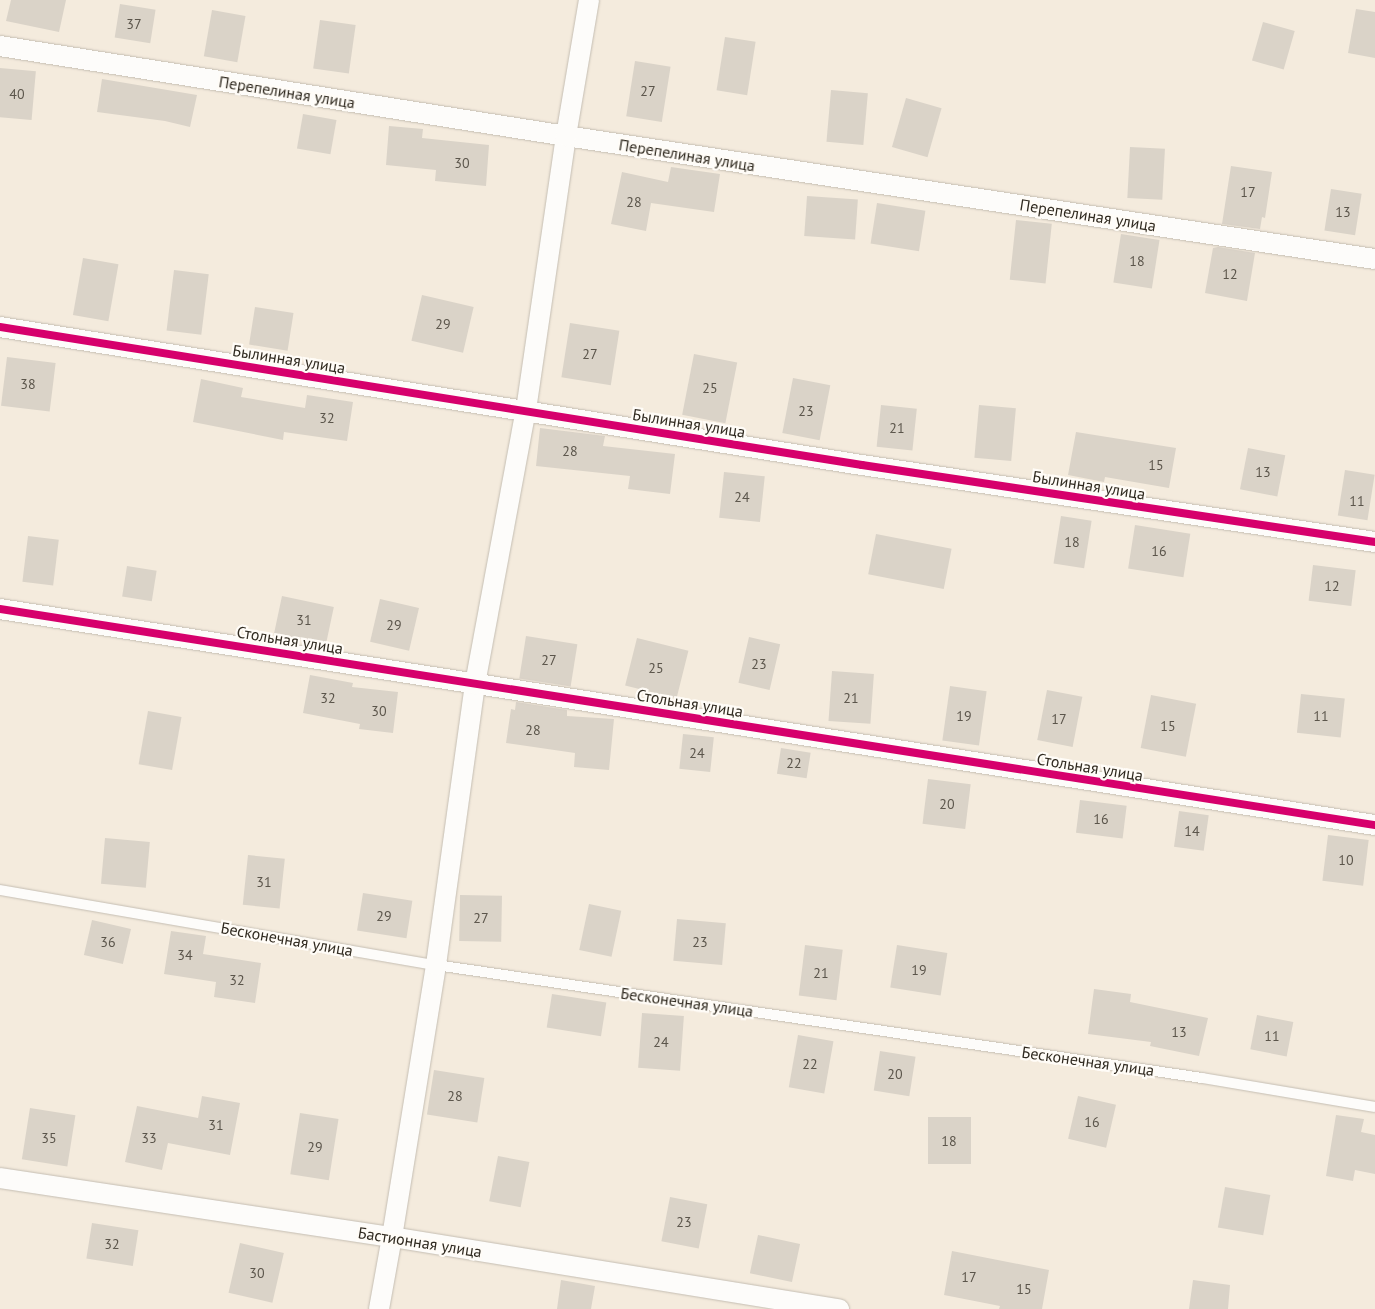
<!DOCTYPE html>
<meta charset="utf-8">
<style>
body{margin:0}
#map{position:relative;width:1375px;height:1309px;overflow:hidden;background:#f4ebdd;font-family:"PT Sans",sans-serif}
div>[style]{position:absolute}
.building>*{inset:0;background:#dad3c8;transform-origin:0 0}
.roads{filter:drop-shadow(0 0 1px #c4bdb2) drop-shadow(0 0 1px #c4bdb2)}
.service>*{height:10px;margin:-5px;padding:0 5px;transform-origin:5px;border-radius:5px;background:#fdfcfa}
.minor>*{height:20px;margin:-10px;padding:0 10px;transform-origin:10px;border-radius:10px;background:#fdfcfa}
.cycleway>*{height:8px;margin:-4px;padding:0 4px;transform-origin:4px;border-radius:4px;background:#d6006c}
span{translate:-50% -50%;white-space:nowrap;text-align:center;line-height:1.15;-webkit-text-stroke:4.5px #fffcf7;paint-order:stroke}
.number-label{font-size:14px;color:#5b554b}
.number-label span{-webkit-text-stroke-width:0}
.street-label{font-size:16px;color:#302a20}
</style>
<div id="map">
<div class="building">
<i style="clip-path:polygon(11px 0,66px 0,59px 32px,6px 21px)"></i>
<i style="left:120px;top:4px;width:36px;height:34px;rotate:9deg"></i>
<i style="clip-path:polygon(1356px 9px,1375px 12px,1375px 58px,1348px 53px)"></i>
<i style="left:212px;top:10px;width:34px;height:47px;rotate:10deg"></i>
<i style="left:320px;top:20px;width:36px;height:49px;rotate:8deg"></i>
<i style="left:1263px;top:22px;width:33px;height:40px;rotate:16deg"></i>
<i style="left:725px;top:37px;width:31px;height:54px;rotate:9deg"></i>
<i style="left:635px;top:61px;width:36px;height:56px;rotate:9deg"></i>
<i style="left:0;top:68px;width:36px;height:49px;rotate:5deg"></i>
<i style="clip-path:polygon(102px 79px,197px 95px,190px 127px,165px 121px,97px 112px)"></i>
<i style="left:831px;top:90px;width:37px;height:52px;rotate:5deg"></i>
<i style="left:906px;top:98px;width:37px;height:51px;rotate:16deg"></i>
<i style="left:303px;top:114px;width:34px;height:35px;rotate:10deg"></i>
<i style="clip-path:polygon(389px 126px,423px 129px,422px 138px,489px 145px,486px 186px,435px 181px,436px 170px,386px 165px)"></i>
<i style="left:1130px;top:147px;width:35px;height:51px;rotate:3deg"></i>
<i style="clip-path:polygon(1231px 166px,1272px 172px,1265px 218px,1262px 217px,1260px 229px,1222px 224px)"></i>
<i style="clip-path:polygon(671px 167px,720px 174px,714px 212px,651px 203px,646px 231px,611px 224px,622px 172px,668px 182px)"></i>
<i style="left:1331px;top:189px;width:31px;height:42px;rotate:9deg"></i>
<i style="left:807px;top:196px;width:51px;height:40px;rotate:4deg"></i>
<i style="left:877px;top:203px;width:49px;height:41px;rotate:9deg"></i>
<i style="left:1016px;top:220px;width:36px;height:60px;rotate:6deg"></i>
<i style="left:1121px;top:234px;width:39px;height:49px;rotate:9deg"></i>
<i style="clip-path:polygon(1218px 247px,1255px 253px,1247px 301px,1205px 293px,1213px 248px)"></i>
<i style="left:83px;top:258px;width:36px;height:58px;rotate:10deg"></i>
<i style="left:174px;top:270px;width:35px;height:61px;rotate:7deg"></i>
<i style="left:422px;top:295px;width:53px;height:47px;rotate:13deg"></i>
<i style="left:255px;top:307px;width:39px;height:38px;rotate:9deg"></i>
<i style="left:570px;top:323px;width:50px;height:55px;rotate:9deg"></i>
<i style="left:694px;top:354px;width:44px;height:62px;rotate:11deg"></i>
<i style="left:7px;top:357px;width:49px;height:49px;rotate:7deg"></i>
<i style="left:793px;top:378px;width:38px;height:56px;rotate:11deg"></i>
<i style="clip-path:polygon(201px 379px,243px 388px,241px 397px,305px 408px,307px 395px,353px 402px,347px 441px,284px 432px,283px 440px,193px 422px)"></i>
<i style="left:881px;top:405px;width:36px;height:42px;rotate:6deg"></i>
<i style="left:979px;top:405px;width:37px;height:53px;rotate:5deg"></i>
<i style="clip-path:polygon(540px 428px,605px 436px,603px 446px,675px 454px,670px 494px,628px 489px,630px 476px,536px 466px)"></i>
<i style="clip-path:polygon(1076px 432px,1176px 448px,1169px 488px,1105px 477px,1104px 482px,1068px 475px)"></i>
<i style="left:1248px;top:448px;width:38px;height:42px;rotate:11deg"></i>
<i style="left:1345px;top:470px;width:30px;height:46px;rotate:9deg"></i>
<i style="left:724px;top:472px;width:41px;height:46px;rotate:6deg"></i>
<i style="left:1061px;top:516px;width:31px;height:48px;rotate:9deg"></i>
<i style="left:1135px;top:525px;width:56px;height:44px;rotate:9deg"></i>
<i style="left:876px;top:534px;width:77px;height:41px;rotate:11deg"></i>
<i style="left:28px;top:536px;width:31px;height:46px;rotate:7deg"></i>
<i style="left:1313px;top:565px;width:43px;height:36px;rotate:7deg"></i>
<i style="left:127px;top:566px;width:30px;height:31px;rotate:9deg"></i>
<i style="left:282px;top:596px;width:53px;height:38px;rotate:12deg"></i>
<i style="left:380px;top:599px;width:40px;height:44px;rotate:13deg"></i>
<i style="left:526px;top:636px;width:52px;height:43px;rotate:9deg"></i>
<i style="left:749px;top:637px;width:32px;height:47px;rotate:13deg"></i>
<i style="left:637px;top:638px;width:53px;height:49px;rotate:14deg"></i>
<i style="left:832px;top:671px;width:42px;height:50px;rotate:4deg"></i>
<i style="clip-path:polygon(310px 675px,353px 683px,352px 687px,398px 692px,393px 733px,359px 729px,360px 724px,303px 713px)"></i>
<i style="left:950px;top:686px;width:37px;height:55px;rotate:8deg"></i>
<i style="left:1047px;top:690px;width:36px;height:51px;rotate:11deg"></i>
<i style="left:1301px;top:694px;width:44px;height:39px;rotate:6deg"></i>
<i style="left:1151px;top:695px;width:46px;height:54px;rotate:11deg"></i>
<i style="clip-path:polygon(516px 702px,567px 710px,567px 716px,614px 719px,609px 770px,574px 767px,575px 753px,506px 743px,511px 709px,515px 710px)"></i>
<i style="left:148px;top:711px;width:34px;height:54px;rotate:10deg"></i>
<i style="left:683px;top:734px;width:31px;height:35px;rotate:6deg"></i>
<i style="left:781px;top:748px;width:30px;height:26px;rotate:9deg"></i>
<i style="left:928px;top:779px;width:43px;height:45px;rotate:7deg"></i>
<i style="left:1080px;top:800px;width:47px;height:33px;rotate:7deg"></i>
<i style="left:1179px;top:811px;width:30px;height:36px;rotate:8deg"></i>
<i style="left:1328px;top:835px;width:41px;height:46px;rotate:7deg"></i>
<i style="left:105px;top:838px;width:45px;height:46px;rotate:5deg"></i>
<i style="left:248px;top:855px;width:37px;height:50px;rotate:6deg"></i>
<i style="left:363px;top:893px;width:50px;height:38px;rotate:9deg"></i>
<i style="left:460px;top:895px;width:42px;height:46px;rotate:1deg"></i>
<i style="left:589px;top:904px;width:33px;height:47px;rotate:12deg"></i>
<i style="left:677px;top:919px;width:49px;height:42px;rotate:5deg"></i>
<i style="left:92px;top:920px;width:40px;height:36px;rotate:13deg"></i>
<i style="clip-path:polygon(171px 931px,206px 936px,203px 954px,261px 963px,255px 1003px,214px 997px,216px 982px,164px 974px)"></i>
<i style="left:805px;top:945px;width:38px;height:51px;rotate:7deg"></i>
<i style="left:897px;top:945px;width:51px;height:43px;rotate:9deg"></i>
<i style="clip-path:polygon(1094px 989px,1131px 994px,1130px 1002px,1208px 1018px,1199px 1056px,1150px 1046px,1151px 1042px,1088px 1034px)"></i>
<i style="left:552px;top:994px;width:55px;height:34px;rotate:9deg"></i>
<i style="left:642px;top:1013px;width:42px;height:55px;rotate:4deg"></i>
<i style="left:1257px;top:1015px;width:37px;height:35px;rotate:11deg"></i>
<i style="left:798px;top:1035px;width:36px;height:53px;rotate:10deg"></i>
<i style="left:880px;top:1051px;width:36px;height:40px;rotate:9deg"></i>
<i style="left:434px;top:1070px;width:51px;height:45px;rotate:9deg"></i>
<i style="clip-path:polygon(202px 1096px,240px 1103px,230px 1155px,168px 1143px,162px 1170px,125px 1162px,137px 1106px,198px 1118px)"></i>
<i style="left:1078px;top:1096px;width:39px;height:44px;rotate:13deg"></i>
<i style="left:30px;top:1108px;width:46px;height:52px;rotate:9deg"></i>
<i style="left:300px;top:1113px;width:39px;height:62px;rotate:9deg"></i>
<i style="clip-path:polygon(1336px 1115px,1364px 1119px,1361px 1132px,1375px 1135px,1375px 1174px,1355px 1170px,1353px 1181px,1326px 1176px)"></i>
<i style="left:928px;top:1117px;width:43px;height:47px"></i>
<i style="left:498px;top:1156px;width:32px;height:46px;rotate:11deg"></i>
<i style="left:1225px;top:1187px;width:46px;height:41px;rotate:10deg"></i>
<i style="left:670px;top:1197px;width:38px;height:45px;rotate:11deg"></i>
<i style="left:92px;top:1223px;width:47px;height:36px;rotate:9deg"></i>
<i style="left:758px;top:1235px;width:43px;height:39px;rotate:12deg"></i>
<i style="left:240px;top:1243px;width:45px;height:51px;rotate:13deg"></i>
<i style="clip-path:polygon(952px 1251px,1049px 1270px,1042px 1309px,999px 1309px,1000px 1306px,944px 1295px)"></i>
<i style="clip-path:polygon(561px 1280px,595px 1286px,591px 1309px,557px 1309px)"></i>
<i style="clip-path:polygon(1193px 1280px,1230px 1285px,1228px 1309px,1189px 1309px)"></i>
</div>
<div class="roads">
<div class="service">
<i style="left:0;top:890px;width:442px;rotate:9.8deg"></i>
<i style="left:436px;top:965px;width:774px;rotate:8.39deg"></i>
<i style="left:1202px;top:1078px;width:175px;rotate:9.5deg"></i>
</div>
<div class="minor">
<i style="left:0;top:46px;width:573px;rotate:9.03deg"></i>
<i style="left:566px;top:136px;width:818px;rotate:8.65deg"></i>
<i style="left:0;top:327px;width:873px;rotate:9.1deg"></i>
<i style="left:862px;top:465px;width:519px;rotate:8.54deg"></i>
<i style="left:0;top:609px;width:1392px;rotate:8.93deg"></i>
<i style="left:0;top:1178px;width:396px;rotate:8.6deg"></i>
<i style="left:392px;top:1237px;width:453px;rotate:9.2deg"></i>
<i style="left:379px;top:1309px;width:73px;rotate:-79.8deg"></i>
<i style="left:392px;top:1237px;width:276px;rotate:-80.8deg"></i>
<i style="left:436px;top:965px;width:284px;rotate:-82.1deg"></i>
<i style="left:475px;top:684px;width:279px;rotate:-79.5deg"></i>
<i style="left:526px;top:410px;width:277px;rotate:-81.7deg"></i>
<i style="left:566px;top:136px;width:138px;rotate:-80.4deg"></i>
</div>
</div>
<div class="cycleway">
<i style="left:0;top:327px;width:873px;rotate:9.1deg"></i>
<i style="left:862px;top:465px;width:519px;rotate:8.54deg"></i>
<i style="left:0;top:609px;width:1392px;rotate:8.93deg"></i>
</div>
<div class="number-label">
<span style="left:134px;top:24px">37</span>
<span style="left:648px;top:91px">27</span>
<span style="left:17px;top:94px">40</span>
<span style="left:462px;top:163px">30</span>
<span style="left:1248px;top:192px">17</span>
<span style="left:634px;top:202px">28</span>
<span style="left:1343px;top:212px">13</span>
<span style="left:1137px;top:261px">18</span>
<span style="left:1230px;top:274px">12</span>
<span style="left:443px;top:324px">29</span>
<span style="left:590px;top:354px">27</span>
<span style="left:28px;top:384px">38</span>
<span style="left:710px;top:388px">25</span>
<span style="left:806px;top:411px">23</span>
<span style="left:327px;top:418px">32</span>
<span style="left:897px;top:428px">21</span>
<span style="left:570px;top:451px">28</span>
<span style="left:1156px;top:465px">15</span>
<span style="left:1263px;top:472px">13</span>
<span style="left:742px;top:497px">24</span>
<span style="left:1357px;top:501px">11</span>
<span style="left:1072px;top:542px">18</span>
<span style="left:1159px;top:551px">16</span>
<span style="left:1332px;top:586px">12</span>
<span style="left:304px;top:620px">31</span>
<span style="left:394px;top:625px">29</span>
<span style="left:549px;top:660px">27</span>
<span style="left:759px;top:664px">23</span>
<span style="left:656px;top:668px">25</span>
<span style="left:328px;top:698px">32</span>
<span style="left:851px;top:698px">21</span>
<span style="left:379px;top:711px">30</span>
<span style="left:964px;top:716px">19</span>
<span style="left:1321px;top:716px">11</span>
<span style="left:1059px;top:719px">17</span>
<span style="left:1168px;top:726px">15</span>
<span style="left:533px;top:730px">28</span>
<span style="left:697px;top:753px">24</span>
<span style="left:794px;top:763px">22</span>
<span style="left:947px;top:804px">20</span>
<span style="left:1101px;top:819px">16</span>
<span style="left:1192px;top:831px">14</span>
<span style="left:1346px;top:860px">10</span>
<span style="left:264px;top:882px">31</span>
<span style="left:384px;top:916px">29</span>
<span style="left:481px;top:918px">27</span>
<span style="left:108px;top:942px">36</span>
<span style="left:700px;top:942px">23</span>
<span style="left:185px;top:955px">34</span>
<span style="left:919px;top:970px">19</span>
<span style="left:821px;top:973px">21</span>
<span style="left:237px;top:980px">32</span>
<span style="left:1179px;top:1032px">13</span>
<span style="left:1272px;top:1036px">11</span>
<span style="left:661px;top:1042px">24</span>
<span style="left:810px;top:1064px">22</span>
<span style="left:895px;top:1074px">20</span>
<span style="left:455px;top:1096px">28</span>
<span style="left:1092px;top:1122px">16</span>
<span style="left:216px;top:1125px">31</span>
<span style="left:49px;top:1138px">35</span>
<span style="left:149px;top:1138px">33</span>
<span style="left:949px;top:1141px">18</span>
<span style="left:315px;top:1147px">29</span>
<span style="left:684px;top:1222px">23</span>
<span style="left:112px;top:1244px">32</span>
<span style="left:257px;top:1273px">30</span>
<span style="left:969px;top:1277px">17</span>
<span style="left:1024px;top:1289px">15</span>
</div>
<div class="street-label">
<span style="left:287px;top:92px;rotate:9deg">Перепелиная улица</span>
<span style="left:687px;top:155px;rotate:9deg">Перепелиная улица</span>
<span style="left:1088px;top:215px;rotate:9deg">Перепелиная улица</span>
<span style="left:289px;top:359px;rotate:9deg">Былинная улица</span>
<span style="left:689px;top:423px;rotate:9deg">Былинная улица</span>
<span style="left:1089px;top:485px;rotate:9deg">Былинная улица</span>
<span style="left:290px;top:640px;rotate:9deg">Стольная улица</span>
<span style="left:690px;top:703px;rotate:9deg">Стольная улица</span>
<span style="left:1090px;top:767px;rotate:9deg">Стольная улица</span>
<span style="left:287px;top:939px;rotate:10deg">Бесконечная улица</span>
<span style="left:687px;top:1002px;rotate:8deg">Бесконечная улица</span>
<span style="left:1088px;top:1061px;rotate:8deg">Бесконечная улица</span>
<span style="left:420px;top:1242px;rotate:9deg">Бастионная улица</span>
</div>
</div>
